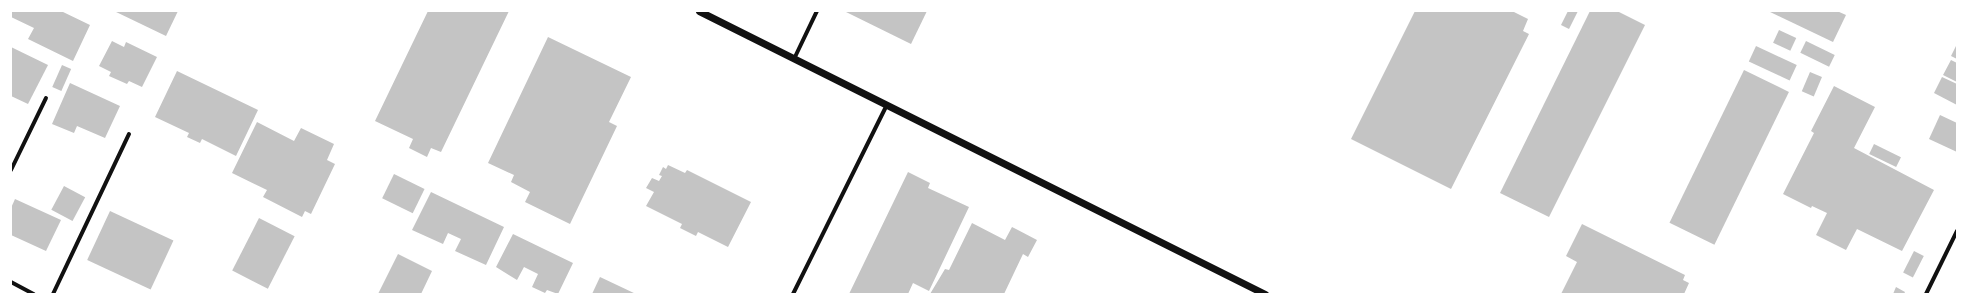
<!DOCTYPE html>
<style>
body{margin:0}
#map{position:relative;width:1968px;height:305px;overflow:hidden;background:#fff;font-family:"Roboto Condensed",sans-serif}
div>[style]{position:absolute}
.building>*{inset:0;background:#c4c4c4;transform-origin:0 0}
.minor>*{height:4px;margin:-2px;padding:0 2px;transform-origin:2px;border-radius:2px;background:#111}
.tertiary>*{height:7px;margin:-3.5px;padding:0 3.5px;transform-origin:3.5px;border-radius:3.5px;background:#111}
span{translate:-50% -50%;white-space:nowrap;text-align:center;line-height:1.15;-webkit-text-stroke:4px #fff;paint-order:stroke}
.frame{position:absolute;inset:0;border:12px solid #fff;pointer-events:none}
</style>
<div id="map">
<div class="building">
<i style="clip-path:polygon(11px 11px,61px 11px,90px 25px,73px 61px,28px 39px,34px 28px,11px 17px)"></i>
<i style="clip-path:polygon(114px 11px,178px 11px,166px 36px)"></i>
<i style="clip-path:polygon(428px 11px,509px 11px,441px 152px,431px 148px,427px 157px,409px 148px,413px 139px,375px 121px)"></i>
<i style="clip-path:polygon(844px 11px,927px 11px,911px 44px)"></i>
<i style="clip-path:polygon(1415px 11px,1512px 11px,1528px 19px,1523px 31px,1529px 34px,1451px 189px,1351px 139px)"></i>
<i style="clip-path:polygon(1568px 11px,1578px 11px,1569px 29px,1561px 25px)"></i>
<i style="clip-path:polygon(1590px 11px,1617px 11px,1645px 25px,1549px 217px,1500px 193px)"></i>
<i style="clip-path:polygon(1768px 11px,1837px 11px,1846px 15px,1833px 42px)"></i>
<i style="left:1779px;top:30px;width:19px;height:14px;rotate:25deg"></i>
<i style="clip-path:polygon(548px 37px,631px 77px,609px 122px,617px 126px,570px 224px,525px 202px,530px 192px,511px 182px,514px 175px,488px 163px)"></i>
<i style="clip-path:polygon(112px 41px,124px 47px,126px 42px,157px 57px,142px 87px,129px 81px,127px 84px,109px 76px,111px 72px,99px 66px)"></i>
<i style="left:1806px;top:41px;width:32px;height:13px;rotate:26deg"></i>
<i style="clip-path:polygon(1957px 44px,1957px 59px,1951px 56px)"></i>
<i style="left:1756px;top:46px;width:45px;height:17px;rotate:25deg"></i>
<i style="clip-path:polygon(11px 47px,48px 65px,28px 104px,11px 96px)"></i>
<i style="clip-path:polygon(1951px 60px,1957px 63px,1957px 82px,1943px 75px)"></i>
<i style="left:62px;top:65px;width:10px;height:24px;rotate:24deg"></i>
<i style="left:1744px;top:70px;width:50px;height:170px;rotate:26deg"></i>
<i style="clip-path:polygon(177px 71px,258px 110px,236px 156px,202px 139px,200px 143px,187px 137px,189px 133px,155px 117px)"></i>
<i style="left:1810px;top:72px;width:13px;height:21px;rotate:23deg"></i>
<i style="clip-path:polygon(1942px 77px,1957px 84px,1957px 105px,1934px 93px)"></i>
<i style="clip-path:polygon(70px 83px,120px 106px,105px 138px,77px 126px,74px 133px,52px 124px)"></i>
<i style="clip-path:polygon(1834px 86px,1875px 107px,1854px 148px,1934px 190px,1902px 251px,1857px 229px,1846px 250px,1816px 235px,1827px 213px,1812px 206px,1811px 208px,1783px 194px,1814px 133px,1811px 131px)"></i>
<i style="clip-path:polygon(1940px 115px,1957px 123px,1957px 152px,1929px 139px)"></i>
<i style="clip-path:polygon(257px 122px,294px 141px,301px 128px,334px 144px,327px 160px,335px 164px,311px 214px,305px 211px,302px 217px,263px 197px,267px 190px,232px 173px)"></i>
<i style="left:1874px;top:144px;width:30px;height:11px;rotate:26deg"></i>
<i style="clip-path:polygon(668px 165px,685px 173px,687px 170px,751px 202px,728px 247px,698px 232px,696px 236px,680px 228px,682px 224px,646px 206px,654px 192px,646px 188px,652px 178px,659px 181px,662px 176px,659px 175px,663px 167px,666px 169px)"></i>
<i style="clip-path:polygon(908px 172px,930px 183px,928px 188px,969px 207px,929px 291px,913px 283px,908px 294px,849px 294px)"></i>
<i style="left:394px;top:174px;width:34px;height:27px;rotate:26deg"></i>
<i style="left:64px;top:186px;width:24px;height:27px;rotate:28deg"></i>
<i style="clip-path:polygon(431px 192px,504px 227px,486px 265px,455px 251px,461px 239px,448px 233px,443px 244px,412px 230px)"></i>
<i style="clip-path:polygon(15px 199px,61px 220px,46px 251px,11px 235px,11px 208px)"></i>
<i style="left:110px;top:211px;width:70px;height:54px;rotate:25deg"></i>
<i style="left:259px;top:218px;width:40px;height:59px;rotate:27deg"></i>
<i style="clip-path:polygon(972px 223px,1005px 240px,1012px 227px,1037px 240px,1028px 257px,1023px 254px,1004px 294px,930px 294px,945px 269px,949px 270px)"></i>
<i style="clip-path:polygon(1582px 224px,1685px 275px,1683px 280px,1689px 283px,1684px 294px,1561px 294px,1577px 262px,1566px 256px)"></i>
<i style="clip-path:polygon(513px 234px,573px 263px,558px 294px,547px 290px,545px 293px,532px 287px,538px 274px,524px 267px,517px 280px,496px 267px)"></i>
<i style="left:1914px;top:251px;width:11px;height:24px;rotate:27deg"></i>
<i style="clip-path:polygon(398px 254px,432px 271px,421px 294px,378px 294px)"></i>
<i style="clip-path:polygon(600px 277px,636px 294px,592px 294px)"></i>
<i style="clip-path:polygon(1896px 287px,1905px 292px,1904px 294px,1893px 294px)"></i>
</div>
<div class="minor">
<i style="left:794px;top:59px;width:53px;rotate:-64.4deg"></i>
<i style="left:11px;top:170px;width:80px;rotate:-64.1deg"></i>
<i style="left:11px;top:282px;width:26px;rotate:28deg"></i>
<i style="left:53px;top:294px;width:177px;rotate:-64.6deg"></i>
<i style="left:793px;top:294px;width:211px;rotate:-63.6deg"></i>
<i style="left:1926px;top:294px;width:70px;rotate:-63.8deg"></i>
</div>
<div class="tertiary">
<i style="left:699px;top:11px;width:633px;rotate:26.57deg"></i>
</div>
<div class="frame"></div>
</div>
